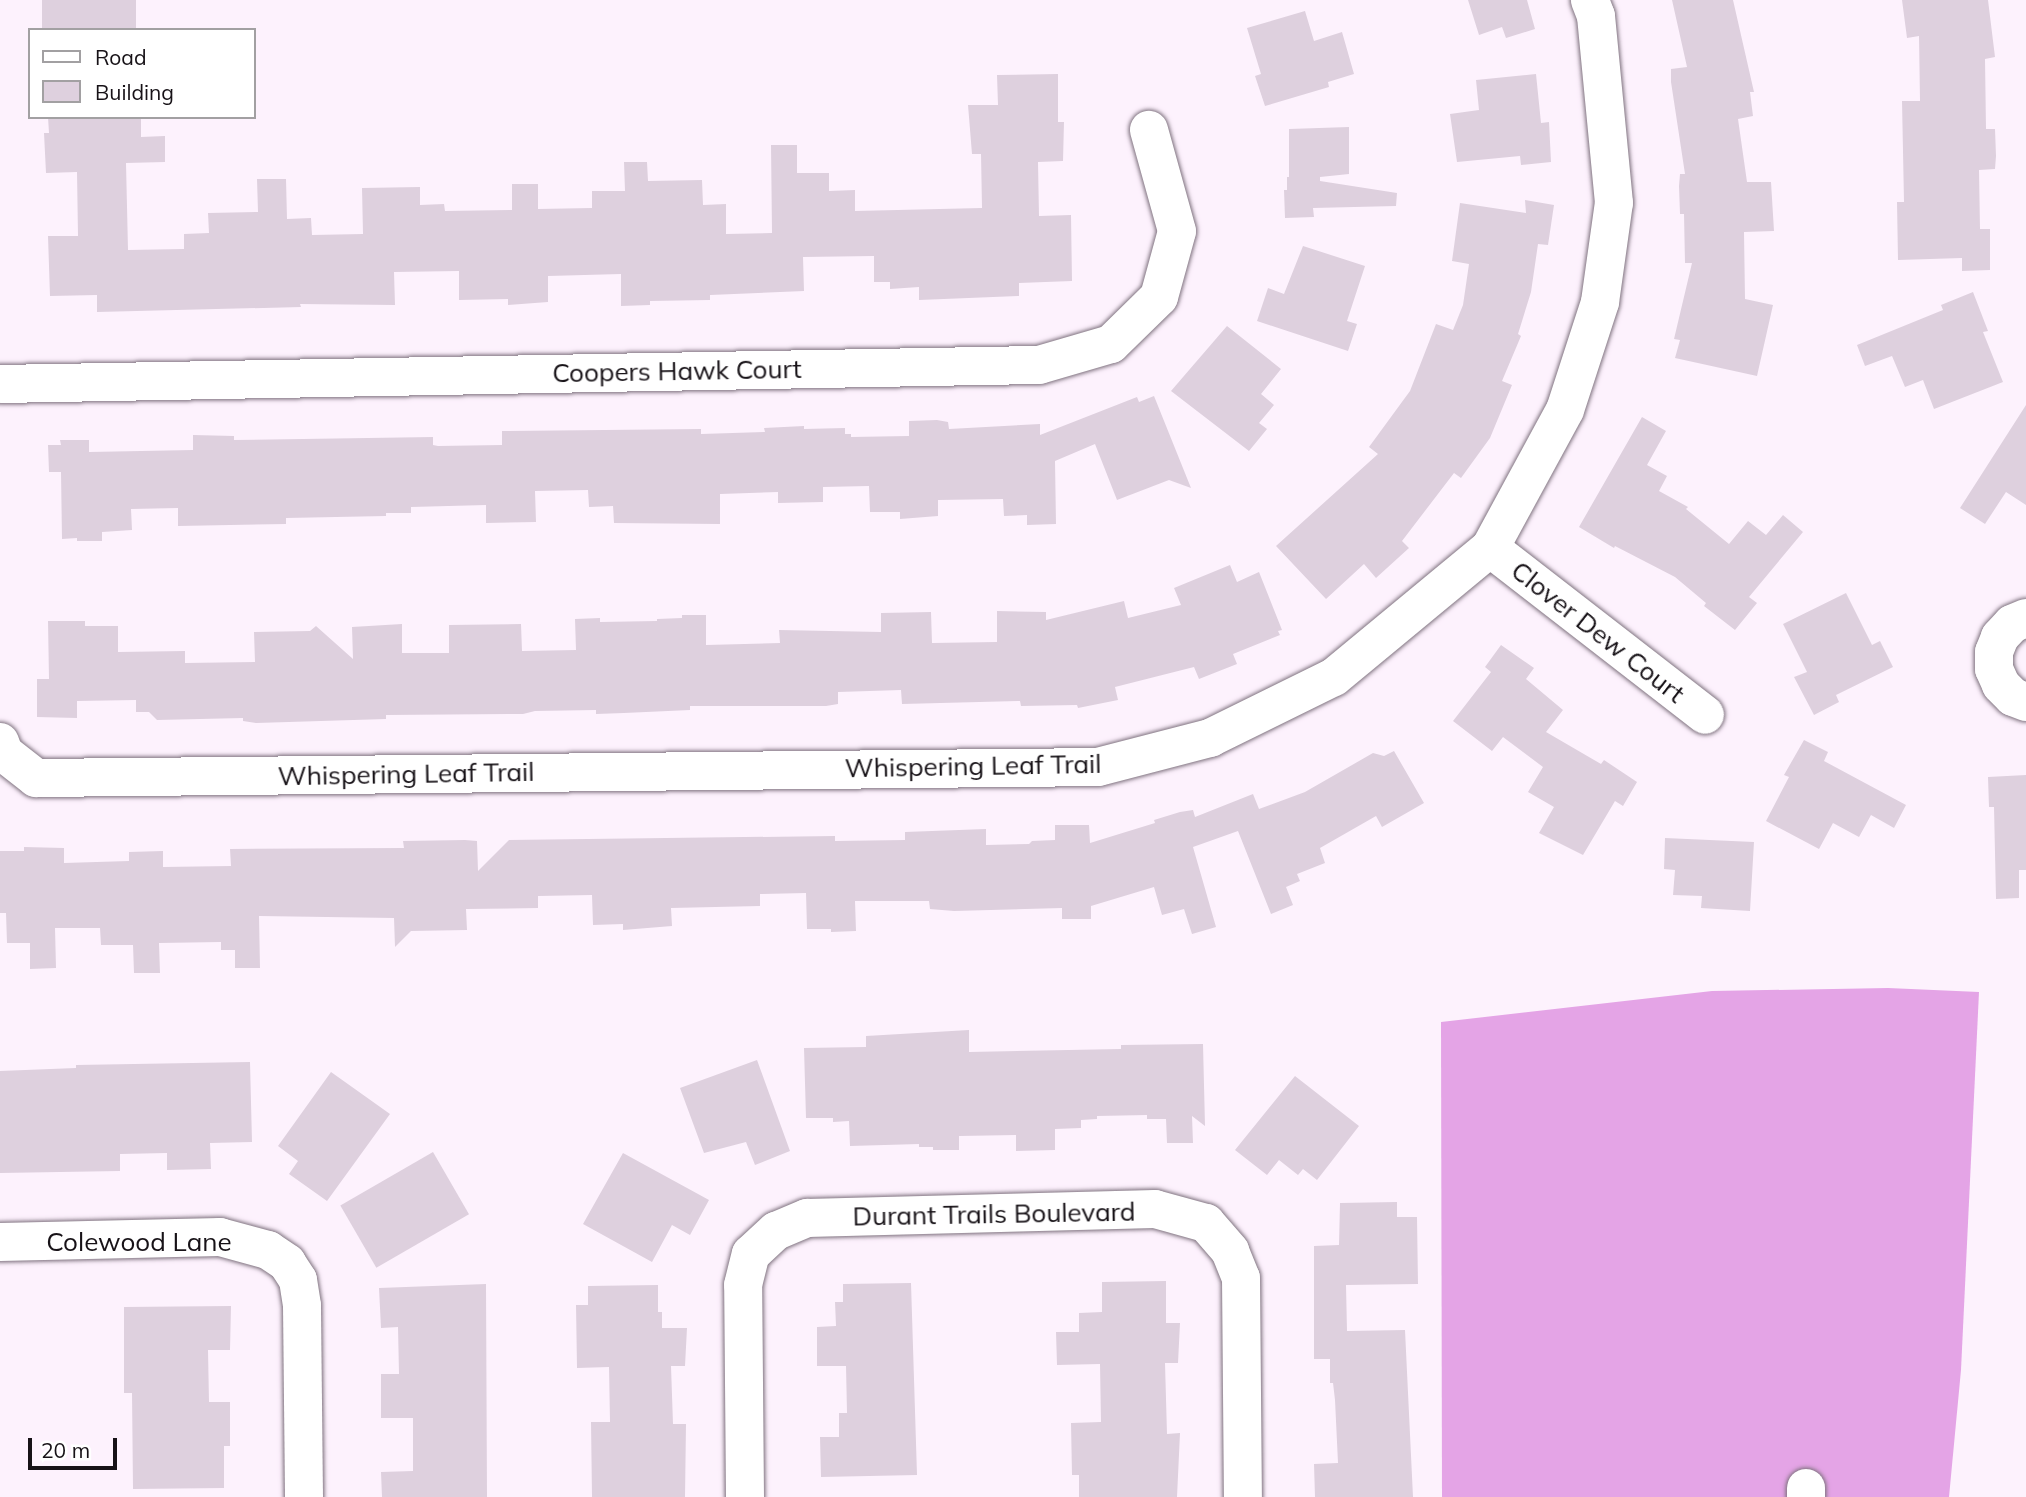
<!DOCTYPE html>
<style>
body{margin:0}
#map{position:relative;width:2026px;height:1497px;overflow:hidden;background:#fdf2fd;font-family:Mulish,sans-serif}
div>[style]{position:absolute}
.forest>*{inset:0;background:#e4a4e6}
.building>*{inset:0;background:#ded0de;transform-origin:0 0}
.roads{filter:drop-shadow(0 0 2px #807380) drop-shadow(0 0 2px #807380)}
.minor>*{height:38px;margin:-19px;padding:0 19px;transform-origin:19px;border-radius:19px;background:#fff}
span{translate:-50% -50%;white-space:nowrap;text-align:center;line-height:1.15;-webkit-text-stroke:6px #fff;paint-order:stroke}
.street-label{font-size:26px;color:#171217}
.legend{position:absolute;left:28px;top:28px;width:228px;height:91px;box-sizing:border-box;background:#fff;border:2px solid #a2a0a2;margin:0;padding:9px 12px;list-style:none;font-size:21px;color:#171217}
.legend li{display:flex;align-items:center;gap:14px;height:35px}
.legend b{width:35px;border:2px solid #a2a0a2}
.scale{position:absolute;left:28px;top:1438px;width:89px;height:32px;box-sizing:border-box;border:4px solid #171217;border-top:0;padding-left:9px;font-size:21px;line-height:24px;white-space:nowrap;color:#171217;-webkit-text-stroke:5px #fff;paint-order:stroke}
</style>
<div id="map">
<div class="forest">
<i style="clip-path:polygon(1888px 988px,1979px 992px,1961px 1370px,1949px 1497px,1442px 1497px,1441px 1022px,1712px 991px)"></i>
</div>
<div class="building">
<i style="left:42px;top:0;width:94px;height:30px"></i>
<i style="clip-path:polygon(1468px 0,1527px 0,1535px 29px,1506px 38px,1502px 27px,1479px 35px)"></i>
<i style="clip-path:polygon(1672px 0,1733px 0,1754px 92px,1750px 92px,1753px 116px,1738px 119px,1747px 182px,1771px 182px,1774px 231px,1744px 232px,1745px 299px,1773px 305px,1757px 376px,1675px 358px,1680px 340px,1674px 339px,1692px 263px,1685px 263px,1684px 214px,1680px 214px,1679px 186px,1680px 174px,1685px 174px,1671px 82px,1671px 69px,1687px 67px)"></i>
<i style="clip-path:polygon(1902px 0,1988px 0,1995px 57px,1985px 59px,1986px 129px,1995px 129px,1996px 156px,1995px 169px,1979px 170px,1980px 229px,1990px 229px,1990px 270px,1962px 271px,1962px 258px,1898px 260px,1897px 202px,1904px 202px,1902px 101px,1920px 101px,1919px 36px,1907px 38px)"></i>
<i style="clip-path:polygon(1305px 11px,1314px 41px,1342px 32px,1354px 74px,1328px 82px,1329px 87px,1265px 106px,1255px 76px,1261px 74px,1247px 28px)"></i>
<i style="clip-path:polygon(1058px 74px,1058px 122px,1064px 122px,1063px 161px,1038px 162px,1039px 216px,1071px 215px,1072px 281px,1019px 283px,1019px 296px,919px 300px,919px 287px,890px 289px,890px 282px,874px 282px,874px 256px,803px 257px,804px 291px,710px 295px,710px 300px,650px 301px,650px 305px,621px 306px,621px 274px,548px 276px,548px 302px,508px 305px,508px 299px,459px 300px,459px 271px,394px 272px,395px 305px,300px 304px,301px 307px,97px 312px,97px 295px,50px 296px,48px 236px,78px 236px,77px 172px,46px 173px,44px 133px,49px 133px,48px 117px,141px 117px,141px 137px,165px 136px,165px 162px,126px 163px,128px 250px,184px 249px,184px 234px,209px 233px,208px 213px,258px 212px,257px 179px,286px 179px,287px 219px,311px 218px,312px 235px,363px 234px,362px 188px,420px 187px,420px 205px,444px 204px,445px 211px,512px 210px,512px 184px,538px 184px,538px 209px,592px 208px,592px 191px,625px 191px,624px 162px,647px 162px,648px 181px,702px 180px,703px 205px,726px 204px,726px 234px,772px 233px,771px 145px,797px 145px,797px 173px,829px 173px,829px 191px,855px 190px,855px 211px,982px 208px,981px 154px,972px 154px,968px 105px,998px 105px,997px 75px)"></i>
<i style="clip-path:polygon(1536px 74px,1541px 123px,1549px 122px,1551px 162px,1521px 165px,1520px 156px,1457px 162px,1450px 114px,1479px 110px,1476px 80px)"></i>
<i style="clip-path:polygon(1349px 127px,1349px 174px,1320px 177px,1320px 181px,1397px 193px,1396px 206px,1313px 208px,1314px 217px,1285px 218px,1284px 190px,1287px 190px,1287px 177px,1289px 177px,1289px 129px)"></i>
<i style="clip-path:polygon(1525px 200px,1554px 205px,1548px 245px,1538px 244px,1531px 292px,1518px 334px,1521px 336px,1502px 381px,1512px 385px,1490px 438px,1461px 478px,1454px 473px,1402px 541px,1409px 548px,1376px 578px,1364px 564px,1326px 599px,1276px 546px,1378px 454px,1369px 447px,1410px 391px,1436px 324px,1453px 330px,1463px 305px,1469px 264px,1452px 261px,1460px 203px,1526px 213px)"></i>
<i style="clip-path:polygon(1303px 246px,1365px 266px,1347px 321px,1357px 324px,1348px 351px,1257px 321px,1268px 288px,1284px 294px)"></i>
<i style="clip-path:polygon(1973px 292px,1988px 331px,1983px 332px,2003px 382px,1934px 409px,1923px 380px,1905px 387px,1892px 356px,1865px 366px,1857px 345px,1943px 310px,1941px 305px)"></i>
<i style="clip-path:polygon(1227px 326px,1281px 369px,1261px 394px,1274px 405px,1259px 423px,1267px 429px,1249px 451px,1171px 391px)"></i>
<i style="clip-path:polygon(1154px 396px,1191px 488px,1169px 480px,1117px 500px,1095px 444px,1055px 461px,1056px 524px,1027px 525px,1027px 515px,1004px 516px,1003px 499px,938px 500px,938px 516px,900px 519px,900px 512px,870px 512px,869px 486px,823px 487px,823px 502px,778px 503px,778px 492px,720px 494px,720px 524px,614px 523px,613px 506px,589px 507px,588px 490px,535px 491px,536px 522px,486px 523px,486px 505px,411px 507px,411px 513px,386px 513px,386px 516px,286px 518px,286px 524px,178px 526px,178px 508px,131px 509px,132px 530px,102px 532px,102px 541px,77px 541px,77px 538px,62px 539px,61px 472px,49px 472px,48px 445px,61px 445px,60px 440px,89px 440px,89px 452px,193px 450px,193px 435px,234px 436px,234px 440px,433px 437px,433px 445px,438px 446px,502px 445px,502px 431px,701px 429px,701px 434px,765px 432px,764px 428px,804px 426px,804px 429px,845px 428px,845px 434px,851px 434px,851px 437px,909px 436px,909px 421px,937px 420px,948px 422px,949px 429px,1040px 424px,1040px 435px,1137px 397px,1139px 402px)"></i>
<i style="clip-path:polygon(2026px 405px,2026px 505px,2006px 492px,1985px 524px,1960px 508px)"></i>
<i style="clip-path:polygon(1642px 417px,1666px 431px,1647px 465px,1667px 476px,1659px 491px,1688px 507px,1686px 509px,1729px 544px,1748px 521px,1766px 535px,1783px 515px,1803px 532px,1749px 597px,1757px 603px,1735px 630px,1704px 606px,1706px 603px,1675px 577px,1615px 546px,1614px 548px,1579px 527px)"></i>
<i style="clip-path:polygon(1230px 565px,1237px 582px,1259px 572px,1282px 630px,1278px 631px,1280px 635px,1233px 654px,1237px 664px,1199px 679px,1194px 667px,1115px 687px,1118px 700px,1078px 708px,1077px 705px,1021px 706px,1020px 701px,902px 704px,901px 690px,838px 692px,838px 704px,826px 706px,690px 706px,690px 710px,624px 713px,596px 714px,596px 710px,535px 711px,523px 714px,386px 715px,386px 719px,256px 723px,243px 721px,243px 718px,157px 720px,149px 712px,136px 712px,136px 700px,77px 701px,77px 718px,37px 717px,37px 679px,49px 679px,48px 621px,85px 621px,85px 626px,118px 626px,118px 652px,185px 651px,185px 663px,255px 662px,254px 632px,310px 631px,316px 626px,353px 659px,352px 627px,402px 624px,402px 653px,449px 653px,449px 625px,521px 624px,522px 651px,576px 650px,575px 619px,600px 618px,600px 622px,657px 621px,657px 619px,682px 618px,682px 615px,706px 615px,706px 645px,780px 643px,779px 630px,881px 632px,881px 613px,931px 612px,932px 643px,997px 642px,997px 611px,1046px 612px,1046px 620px,1124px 601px,1128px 618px,1181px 605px,1174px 588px)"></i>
<i style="clip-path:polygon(1846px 593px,1872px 645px,1880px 641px,1893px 667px,1836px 695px,1839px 702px,1814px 715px,1794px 677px,1807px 672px,1783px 624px)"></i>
<i style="clip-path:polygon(1501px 645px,1534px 668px,1526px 679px,1563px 710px,1546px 732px,1601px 764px,1604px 760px,1637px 782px,1623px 806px,1615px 801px,1583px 855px,1539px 833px,1554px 807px,1528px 792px,1543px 767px,1503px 737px,1492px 751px,1453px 721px,1491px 672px,1485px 667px)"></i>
<i style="clip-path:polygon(1804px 740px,1828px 752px,1824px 761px,1906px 805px,1894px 828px,1871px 815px,1859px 837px,1833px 823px,1819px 849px,1766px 821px,1789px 777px,1784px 775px)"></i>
<i style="clip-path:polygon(1394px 751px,1424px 803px,1382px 827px,1376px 816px,1320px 848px,1325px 863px,1297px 874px,1300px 881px,1286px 887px,1293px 905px,1271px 914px,1238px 831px,1193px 847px,1216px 927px,1192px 934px,1184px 909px,1162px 915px,1154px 887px,1091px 906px,1091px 919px,1062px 919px,1062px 908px,954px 911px,930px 909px,929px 901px,855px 901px,856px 931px,831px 932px,831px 929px,807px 929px,806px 893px,760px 894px,760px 906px,671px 908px,672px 926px,623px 930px,623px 924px,593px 925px,592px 895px,538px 896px,538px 908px,466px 909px,467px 930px,411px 931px,395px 947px,394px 918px,259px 916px,260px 968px,235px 968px,235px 950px,221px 950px,221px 942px,159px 943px,160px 973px,134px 973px,133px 945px,101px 945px,100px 928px,55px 928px,56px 968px,30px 969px,30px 943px,7px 943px,6px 913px,0 913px,0 851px,24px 851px,24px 847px,64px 848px,64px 863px,129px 861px,129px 852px,163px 851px,163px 867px,231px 866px,230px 849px,404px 848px,403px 841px,465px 840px,477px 841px,478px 871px,509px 840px,835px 836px,835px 841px,905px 840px,905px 832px,986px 829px,986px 845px,1029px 844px,1032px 841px,1055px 840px,1055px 825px,1089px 825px,1090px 843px,1155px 823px,1154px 820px,1180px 812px,1193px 810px,1195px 817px,1253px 794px,1259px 809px,1305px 792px,1373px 753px,1384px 756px)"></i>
<i style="clip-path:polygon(2026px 775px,2026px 870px,2019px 870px,2019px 898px,1996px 899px,1994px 807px,1989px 807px,1988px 777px)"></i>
<i style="clip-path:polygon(1665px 838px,1754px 842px,1750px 911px,1701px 908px,1702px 896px,1673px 895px,1675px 870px,1664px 869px)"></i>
<i style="clip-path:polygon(969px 1030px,969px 1052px,1121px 1049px,1121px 1045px,1203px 1044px,1205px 1126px,1192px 1116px,1193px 1143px,1167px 1143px,1166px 1119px,1147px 1119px,1147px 1115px,1097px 1116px,1097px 1119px,1081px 1120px,1081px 1128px,1055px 1129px,1055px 1150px,1016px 1151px,1016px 1135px,959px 1136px,959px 1150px,933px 1150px,933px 1147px,919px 1147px,919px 1144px,850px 1146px,849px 1121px,833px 1122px,833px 1118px,806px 1118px,804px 1048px,866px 1047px,866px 1036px)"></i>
<i style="clip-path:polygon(757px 1060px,790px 1151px,755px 1165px,746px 1142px,704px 1153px,680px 1088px)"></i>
<i style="clip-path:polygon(250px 1062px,252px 1142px,210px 1143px,211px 1169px,167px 1170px,167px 1153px,120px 1154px,120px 1171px,0 1173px,0 1071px,76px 1068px,76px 1065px)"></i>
<i style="clip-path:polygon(331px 1072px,390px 1114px,327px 1201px,289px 1174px,298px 1161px,278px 1146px)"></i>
<i style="clip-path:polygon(1295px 1076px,1359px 1126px,1317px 1180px,1303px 1169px,1298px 1175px,1279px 1160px,1267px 1175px,1235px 1150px)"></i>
<i style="left:433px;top:1152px;width:72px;height:107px;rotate:60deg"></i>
<i style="clip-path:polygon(623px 1153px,709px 1200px,690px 1235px,672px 1225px,652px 1262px,583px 1224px)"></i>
<i style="clip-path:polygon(1397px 1202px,1397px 1217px,1417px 1217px,1418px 1284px,1346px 1285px,1347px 1331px,1405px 1330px,1413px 1497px,1315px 1497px,1314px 1464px,1338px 1463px,1335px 1400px,1333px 1383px,1330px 1383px,1330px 1359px,1314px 1359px,1314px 1246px,1339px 1245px,1340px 1203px)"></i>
<i style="clip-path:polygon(1166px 1281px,1166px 1323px,1180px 1323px,1178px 1363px,1165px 1363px,1167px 1434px,1180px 1433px,1177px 1497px,1079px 1497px,1079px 1475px,1072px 1475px,1071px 1423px,1101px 1422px,1100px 1364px,1057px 1365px,1056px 1332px,1079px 1332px,1079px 1313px,1102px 1312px,1102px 1282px)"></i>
<i style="clip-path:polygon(911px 1283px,917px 1475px,821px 1477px,820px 1437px,839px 1437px,839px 1413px,847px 1413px,846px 1366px,817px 1366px,817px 1327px,836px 1326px,835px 1302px,843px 1302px,843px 1284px)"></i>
<i style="clip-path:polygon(486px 1284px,487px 1497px,382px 1497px,381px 1472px,413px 1471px,413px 1418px,381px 1418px,381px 1374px,399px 1374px,398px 1327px,381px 1328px,379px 1288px)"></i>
<i style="clip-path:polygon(658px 1285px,658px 1312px,662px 1312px,662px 1328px,687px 1328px,685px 1366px,671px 1366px,673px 1424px,686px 1424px,685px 1497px,592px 1497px,591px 1422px,610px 1422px,609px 1367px,577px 1368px,576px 1305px,588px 1305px,588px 1286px)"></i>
<i style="clip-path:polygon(231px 1306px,230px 1350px,208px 1350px,209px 1402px,230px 1402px,230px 1446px,224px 1446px,224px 1488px,133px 1489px,132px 1393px,124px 1393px,124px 1307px)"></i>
</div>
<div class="roads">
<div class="minor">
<i style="left:0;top:384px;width:1039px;rotate:-1.05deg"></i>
<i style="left:1039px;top:365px;width:75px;rotate:-16.3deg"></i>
<i style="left:1111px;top:344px;width:67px;rotate:-44.4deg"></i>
<i style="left:1159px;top:297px;width:68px;rotate:-74.7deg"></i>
<i style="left:1177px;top:231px;width:105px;rotate:-105.5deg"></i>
<i style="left:1490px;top:548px;width:272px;rotate:37.8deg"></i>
<i style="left:2026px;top:618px;width:15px;rotate:157deg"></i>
<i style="left:2012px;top:624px;width:18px;rotate:133deg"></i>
<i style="left:2000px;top:637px;width:16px;rotate:112deg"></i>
<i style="left:1994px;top:652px;width:17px;rotate:90deg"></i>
<i style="left:1994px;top:669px;width:17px;rotate:66deg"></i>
<i style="left:2001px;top:685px;width:17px;rotate:45deg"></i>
<i style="left:2013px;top:697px;width:14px;rotate:21deg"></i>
<i style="left:0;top:742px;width:12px;rotate:70deg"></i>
<i style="left:4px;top:753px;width:41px;rotate:38deg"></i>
<i style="left:36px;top:778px;width:1062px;rotate:-0.59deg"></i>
<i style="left:1098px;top:767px;width:116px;rotate:-14.5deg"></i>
<i style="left:1210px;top:738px;width:138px;rotate:-26.2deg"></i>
<i style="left:1334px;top:677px;width:202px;rotate:-39.6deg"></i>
<i style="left:1490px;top:548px;width:157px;rotate:-61.5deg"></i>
<i style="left:1565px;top:410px;width:114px;rotate:-72deg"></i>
<i style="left:1600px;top:302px;width:100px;rotate:-82deg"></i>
<i style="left:1614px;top:203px;width:188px;rotate:-95.5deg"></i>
<i style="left:1596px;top:16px;width:17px;rotate:-111deg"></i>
<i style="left:0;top:1242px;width:220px;rotate:-1.3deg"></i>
<i style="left:220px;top:1237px;width:50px;rotate:15.2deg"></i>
<i style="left:268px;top:1250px;width:23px;rotate:34deg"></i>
<i style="left:287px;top:1263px;width:20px;rotate:57deg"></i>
<i style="left:298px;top:1280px;width:26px;rotate:81deg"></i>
<i style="left:302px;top:1306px;width:191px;rotate:89.4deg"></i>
<i style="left:1806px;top:1488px;width:9px;rotate:90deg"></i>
<i style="left:745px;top:1497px;width:212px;rotate:-90.5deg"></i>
<i style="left:743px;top:1285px;width:32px;rotate:-76deg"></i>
<i style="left:751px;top:1254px;width:34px;rotate:-43deg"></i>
<i style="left:776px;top:1231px;width:34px;rotate:-23deg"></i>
<i style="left:807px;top:1218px;width:348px;rotate:-1.5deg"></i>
<i style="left:1155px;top:1209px;width:53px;rotate:15.4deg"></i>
<i style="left:1206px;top:1223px;width:37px;rotate:49deg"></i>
<i style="left:1230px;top:1251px;width:29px;rotate:68deg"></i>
<i style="left:1241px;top:1278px;width:219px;rotate:89.5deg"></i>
</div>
</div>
<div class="street-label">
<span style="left:677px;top:371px;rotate:-1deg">Coopers Hawk Court</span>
<span style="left:1598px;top:632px;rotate:38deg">Clover Dew Court</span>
<span style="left:973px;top:766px;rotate:-1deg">Whispering Leaf Trail</span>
<span style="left:406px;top:774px;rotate:-1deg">Whispering Leaf Trail</span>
<span style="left:994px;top:1214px;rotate:-1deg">Durant Trails Boulevard</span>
<span style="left:139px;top:1242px">Colewood Lane</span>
</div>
<ul class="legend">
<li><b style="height:9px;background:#fff"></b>Road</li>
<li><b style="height:19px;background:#ded0de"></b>Building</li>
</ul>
<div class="scale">20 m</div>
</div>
